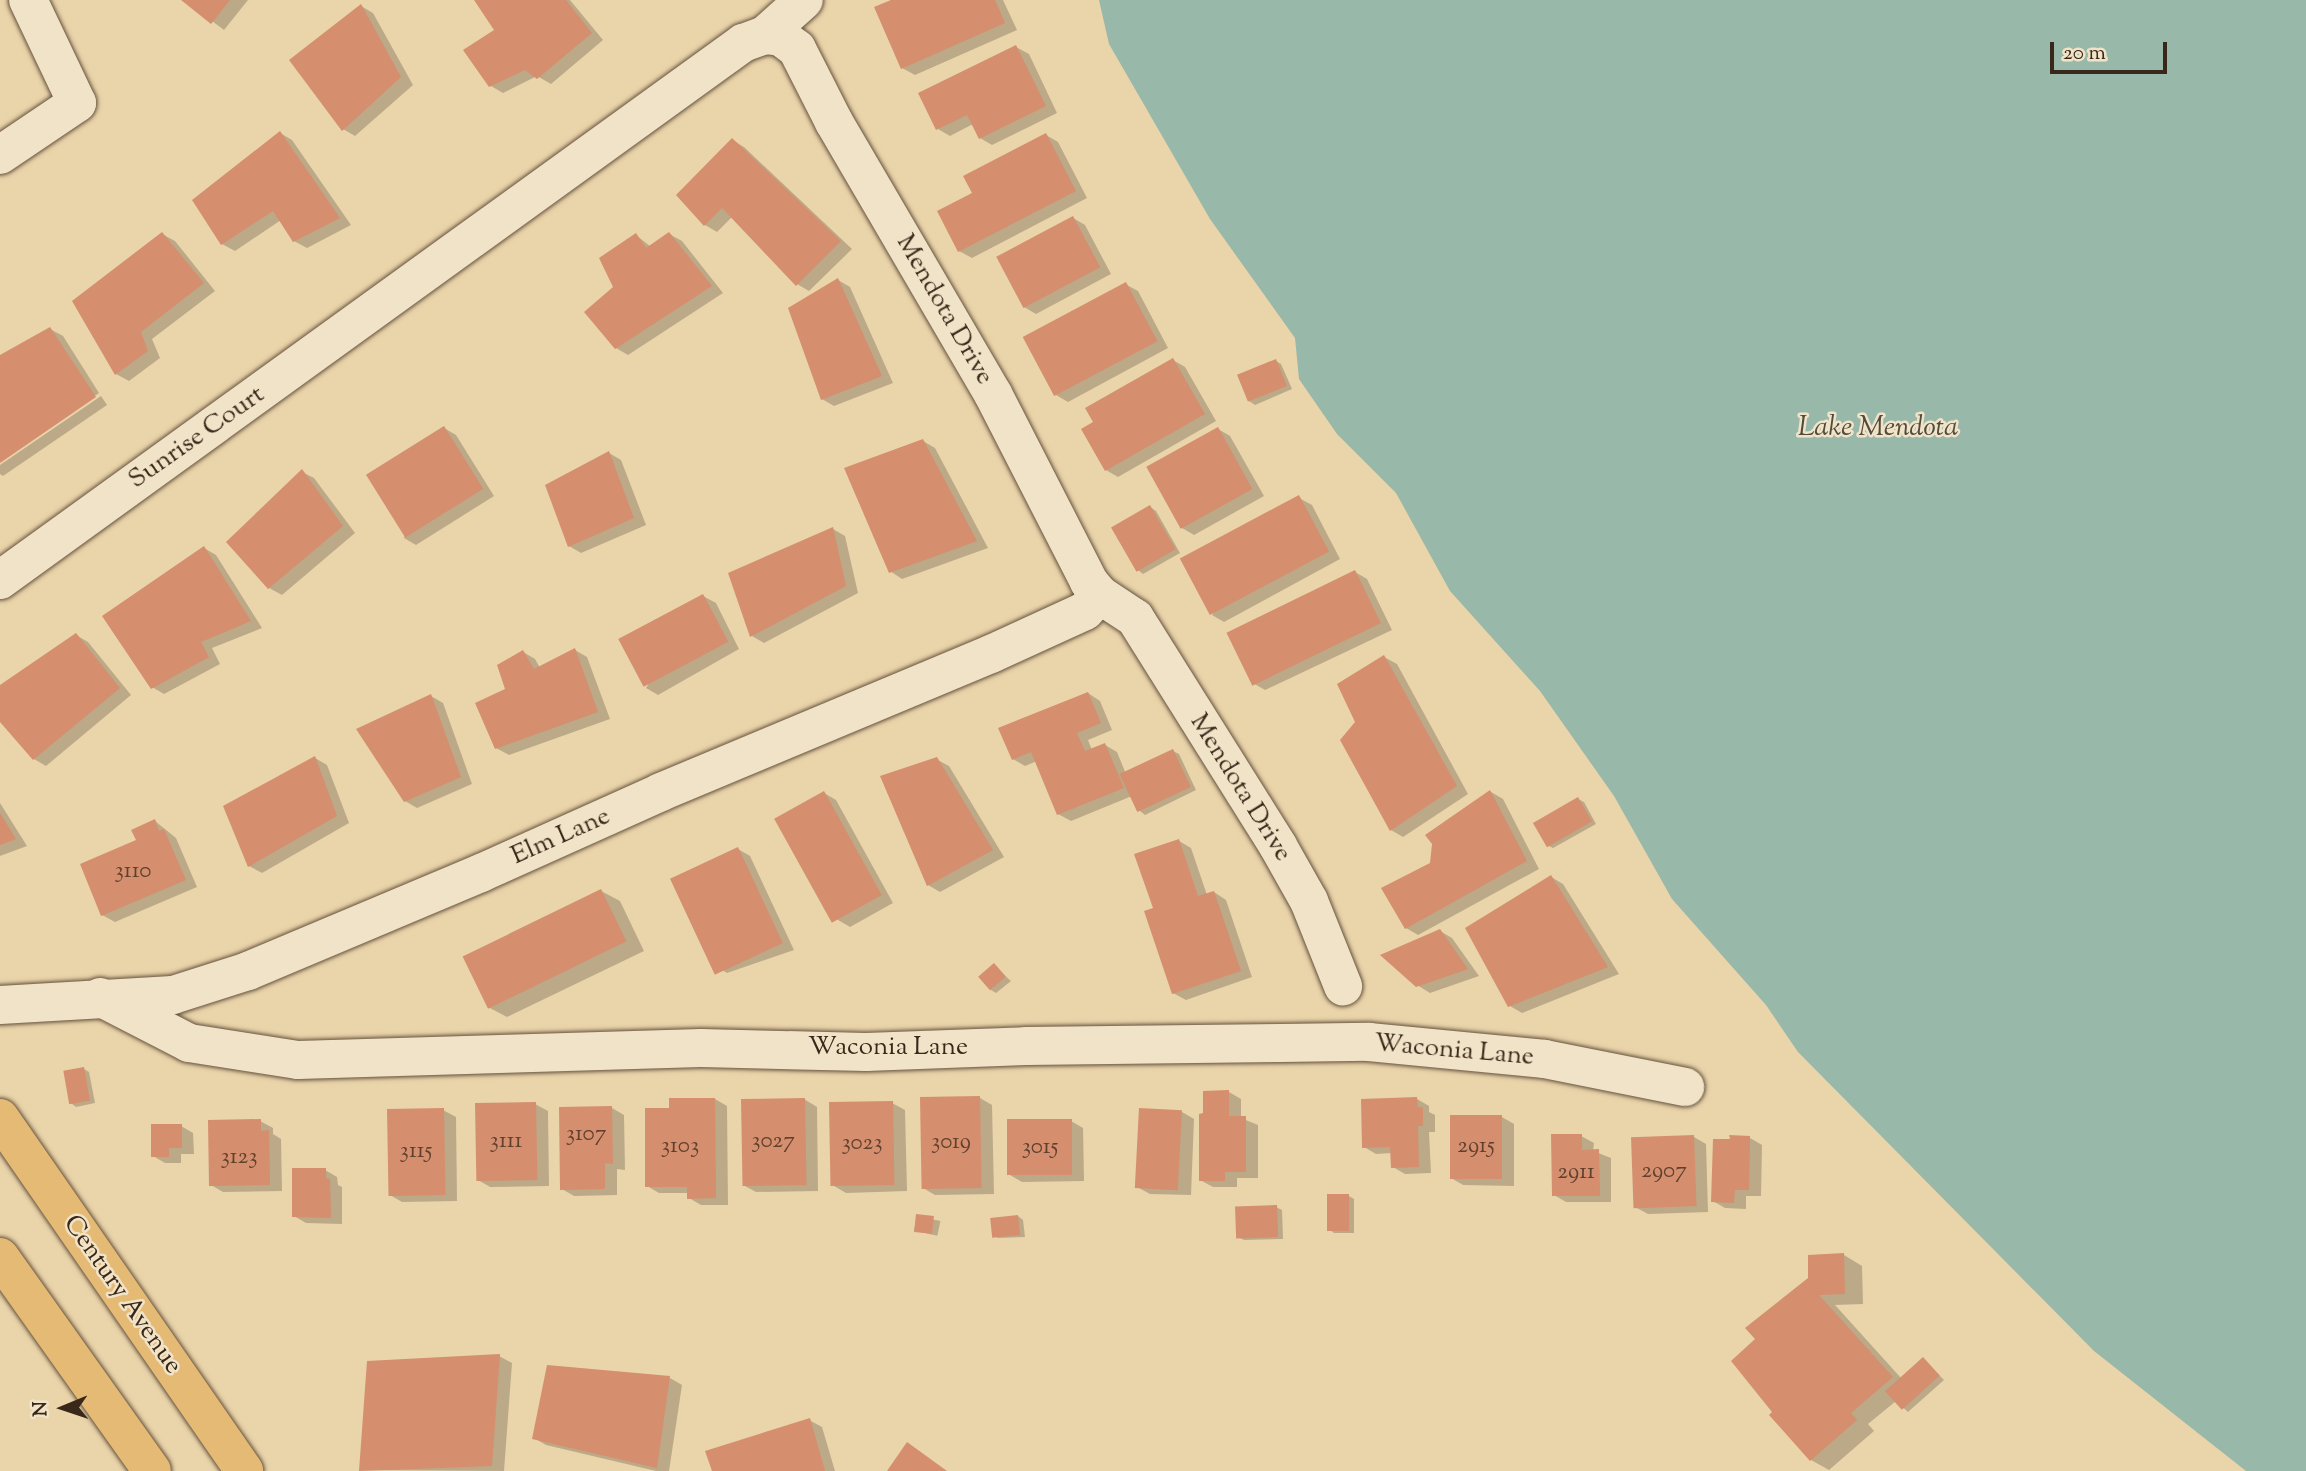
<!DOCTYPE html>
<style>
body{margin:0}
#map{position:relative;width:2306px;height:1471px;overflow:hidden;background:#ead4aa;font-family:"Sorts Mill Goudy",serif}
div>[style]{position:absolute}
.water>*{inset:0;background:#98b8aa}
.shadow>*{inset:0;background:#0003;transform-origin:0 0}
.building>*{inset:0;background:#d58e6e;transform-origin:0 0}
.roads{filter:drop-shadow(0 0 2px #65523d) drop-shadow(0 0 2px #65523d)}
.minor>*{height:38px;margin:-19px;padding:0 19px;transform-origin:19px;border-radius:19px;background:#f1e3c8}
.major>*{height:38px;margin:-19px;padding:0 19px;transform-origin:19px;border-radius:19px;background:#e5ba75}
span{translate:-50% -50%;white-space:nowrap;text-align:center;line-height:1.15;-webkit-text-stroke:5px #f1e3c8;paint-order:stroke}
.number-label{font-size:23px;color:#60412e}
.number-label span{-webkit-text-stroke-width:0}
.street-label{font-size:26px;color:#392719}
.water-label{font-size:28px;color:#514b3d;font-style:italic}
.north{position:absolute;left:28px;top:1373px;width:70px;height:70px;-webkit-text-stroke:5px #f1e3c8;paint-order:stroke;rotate:268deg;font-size:19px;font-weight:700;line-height:28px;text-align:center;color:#392719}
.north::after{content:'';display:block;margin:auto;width:24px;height:32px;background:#392719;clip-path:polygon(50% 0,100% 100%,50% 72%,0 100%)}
.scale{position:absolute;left:2050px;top:42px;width:117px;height:32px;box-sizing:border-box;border:4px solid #392719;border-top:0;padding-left:9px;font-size:21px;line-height:24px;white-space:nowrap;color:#392719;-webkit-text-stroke:5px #f1e3c8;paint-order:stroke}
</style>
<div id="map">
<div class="water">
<i style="clip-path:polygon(1099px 0,2306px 0,2306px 1471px,2246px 1471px,2094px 1351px,1798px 1052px,1766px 1005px,1672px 899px,1614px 796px,1540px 691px,1450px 591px,1396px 493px,1337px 434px,1299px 379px,1295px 338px,1210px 219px,1109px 44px)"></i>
</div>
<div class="shadow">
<i style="clip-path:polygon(184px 0,248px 0,224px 30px)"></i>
<i style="clip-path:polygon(476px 0,570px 0,603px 40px,551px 84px,537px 76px,503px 93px,491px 86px,496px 30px)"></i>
<i style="clip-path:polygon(895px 0,1003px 0,1017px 30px,915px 75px,902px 68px)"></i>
<i style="clip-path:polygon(361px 6px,373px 13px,413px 85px,355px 136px,343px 129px)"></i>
<i style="clip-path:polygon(1016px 47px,1029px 54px,1057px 113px,992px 145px,980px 138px,973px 124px,950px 136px,938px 129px)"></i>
<i style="clip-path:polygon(280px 133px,292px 140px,351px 225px,307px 248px,294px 241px,281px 220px,235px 251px,222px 244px)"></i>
<i style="clip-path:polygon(1046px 135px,1058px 142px,1087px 198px,972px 258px,959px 251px)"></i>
<i style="clip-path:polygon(732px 140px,744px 147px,852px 249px,809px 291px,797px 284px,733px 216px,717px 232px,705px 225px,678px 195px)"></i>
<i style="clip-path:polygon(1073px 218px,1085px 225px,1111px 274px,1036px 314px,1024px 307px)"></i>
<i style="clip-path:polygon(162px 234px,175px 241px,215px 291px,152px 339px,160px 358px,129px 381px,116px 374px,75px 302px)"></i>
<i style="clip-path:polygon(669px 234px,682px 241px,723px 293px,628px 355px,616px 348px,615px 288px,636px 235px,651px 247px)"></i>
<i style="clip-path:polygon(838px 280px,850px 287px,893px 383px,834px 406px,822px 399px)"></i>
<i style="clip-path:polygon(1125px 284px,1138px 291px,1168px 348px,1068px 402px,1056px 395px)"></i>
<i style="clip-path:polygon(50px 329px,63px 336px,99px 393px,0 461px,0 357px)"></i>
<i style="clip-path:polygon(1173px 360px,1185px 367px,1216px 421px,1118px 477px,1106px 470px)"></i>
<i style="clip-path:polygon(1276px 361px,1281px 364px,1292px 389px,1255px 405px,1249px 401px)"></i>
<i style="clip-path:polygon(101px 396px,107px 405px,3px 476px,0 474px,0 465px)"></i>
<i style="clip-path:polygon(444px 428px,456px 435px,494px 496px,416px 545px,404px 538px)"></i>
<i style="clip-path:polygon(1218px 429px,1230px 436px,1264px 496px,1194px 535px,1182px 528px)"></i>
<i style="clip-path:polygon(923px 441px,935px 448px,988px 548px,902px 579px,890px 571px)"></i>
<i style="clip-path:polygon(609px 453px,621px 460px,646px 525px,581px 553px,569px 546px)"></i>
<i style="clip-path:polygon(302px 472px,314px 478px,355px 533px,282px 595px,269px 588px)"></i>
<i style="clip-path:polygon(1299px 498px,1312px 505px,1340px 559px,1224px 622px,1212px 615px)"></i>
<i style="clip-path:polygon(1150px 507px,1156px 511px,1180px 553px,1143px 574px,1138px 570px)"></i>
<i style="clip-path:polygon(833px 529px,845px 536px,858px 593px,764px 643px,752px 636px)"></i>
<i style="clip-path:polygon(204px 548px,216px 555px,262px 628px,212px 648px,220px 664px,164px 694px,152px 687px)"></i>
<i style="clip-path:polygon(1355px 572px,1367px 579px,1392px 630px,1265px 690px,1253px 683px)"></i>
<i style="clip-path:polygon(703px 596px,716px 603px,739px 649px,658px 695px,646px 688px)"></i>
<i style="clip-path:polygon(76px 635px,88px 642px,131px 695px,46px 766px,34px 759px,0 720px,0 687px)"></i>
<i style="clip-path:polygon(575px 650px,587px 657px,610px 719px,509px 755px,496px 748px,507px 690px,523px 652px,535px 659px,540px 668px)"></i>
<i style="clip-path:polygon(1384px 657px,1397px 664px,1468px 794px,1403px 837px,1391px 830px,1357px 722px)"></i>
<i style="clip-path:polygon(1088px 693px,1100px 701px,1112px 730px,1088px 740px,1092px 750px,1105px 745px,1117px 752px,1126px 774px,1173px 751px,1179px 754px,1196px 790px,1145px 815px,1140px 811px,1132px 796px,1071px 821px,1058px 814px,1037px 761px,1025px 766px,1013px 759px)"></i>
<i style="clip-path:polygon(431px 696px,443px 703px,472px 784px,417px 808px,405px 801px)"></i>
<i style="clip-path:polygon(315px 758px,327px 765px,349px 823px,262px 873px,249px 866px)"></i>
<i style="clip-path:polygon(936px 759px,949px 766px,1004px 857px,940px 892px,928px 885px)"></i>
<i style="clip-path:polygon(1491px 792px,1503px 799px,1539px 869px,1418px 935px,1406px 928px,1432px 864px)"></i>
<i style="clip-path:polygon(824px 793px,836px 800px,893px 903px,850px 927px,838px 920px)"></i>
<i style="clip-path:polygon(1578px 799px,1584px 802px,1596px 824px,1553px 848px,1547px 845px)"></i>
<i style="clip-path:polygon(0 803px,27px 846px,0 856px)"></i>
<i style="clip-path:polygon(155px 821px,176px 838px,197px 887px,115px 922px,102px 915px,138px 841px)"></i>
<i style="clip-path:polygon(1179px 841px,1191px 848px,1207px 895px,1214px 892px,1226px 900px,1252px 977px,1186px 1000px,1173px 993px,1155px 910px)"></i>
<i style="clip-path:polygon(738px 849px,750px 856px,794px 950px,727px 973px,715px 966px)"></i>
<i style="clip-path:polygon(1551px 877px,1563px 884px,1619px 974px,1522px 1013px,1510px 1006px)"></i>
<i style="clip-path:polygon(601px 891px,620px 901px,644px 951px,507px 1017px,488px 1007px)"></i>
<i style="clip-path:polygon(1440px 931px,1452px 938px,1479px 976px,1430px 993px,1417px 985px)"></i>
<i style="clip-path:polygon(994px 966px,1011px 981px,996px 993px,991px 990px)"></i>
<i style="clip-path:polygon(84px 1069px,89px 1072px,95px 1103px,76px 1107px,71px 1103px)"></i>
<i style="clip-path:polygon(1229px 1092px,1241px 1099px,1241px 1118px,1258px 1125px,1258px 1178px,1237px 1178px,1237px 1187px,1213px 1187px,1200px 1180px)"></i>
<i style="clip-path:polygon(980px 1098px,992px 1105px,994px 1194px,935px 1195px,923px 1188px)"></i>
<i style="clip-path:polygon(715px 1099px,727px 1106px,728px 1205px,701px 1205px,689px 1198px,689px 1193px,659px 1193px,647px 1186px,670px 1109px)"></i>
<i style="clip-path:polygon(804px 1099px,817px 1107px,818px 1191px,756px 1192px,743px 1185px)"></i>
<i style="clip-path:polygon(1417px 1099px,1429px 1106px,1429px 1112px,1435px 1115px,1435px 1132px,1429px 1132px,1431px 1173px,1405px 1174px,1393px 1167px,1392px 1153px,1376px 1154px,1364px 1147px)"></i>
<i style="clip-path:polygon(892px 1103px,905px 1110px,907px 1191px,846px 1193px,834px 1186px)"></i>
<i style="clip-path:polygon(535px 1104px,548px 1111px,549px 1186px,490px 1187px,478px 1180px)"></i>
<i style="clip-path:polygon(612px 1108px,624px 1115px,625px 1170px,617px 1169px,617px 1195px,574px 1196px,562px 1189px)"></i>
<i style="clip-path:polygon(443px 1110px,456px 1117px,457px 1201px,402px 1202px,390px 1195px)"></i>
<i style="clip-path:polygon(1182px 1112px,1194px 1119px,1191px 1195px,1150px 1194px,1137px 1187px)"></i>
<i style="clip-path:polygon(1502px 1117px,1514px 1124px,1514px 1186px,1463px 1185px,1451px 1178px)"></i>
<i style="clip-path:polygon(260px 1121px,273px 1128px,273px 1134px,281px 1139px,282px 1191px,223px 1192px,211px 1185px)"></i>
<i style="clip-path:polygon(1071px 1121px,1083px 1128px,1084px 1181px,1022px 1182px,1010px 1175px)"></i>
<i style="clip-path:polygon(181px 1126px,193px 1133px,194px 1154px,181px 1154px,181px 1163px,165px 1163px,153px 1156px)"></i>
<i style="clip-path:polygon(1581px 1136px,1594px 1143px,1593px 1151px,1611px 1158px,1611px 1202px,1566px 1202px,1554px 1195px)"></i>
<i style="clip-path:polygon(1694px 1137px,1706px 1144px,1708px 1212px,1648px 1214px,1635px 1207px)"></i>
<i style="clip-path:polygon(1750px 1138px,1762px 1145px,1761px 1196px,1746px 1196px,1746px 1209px,1725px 1208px,1713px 1201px)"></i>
<i style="clip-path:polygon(325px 1170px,337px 1177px,338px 1185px,342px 1187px,342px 1224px,306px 1223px,294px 1216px)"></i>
<i style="clip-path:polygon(1349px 1196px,1354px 1199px,1354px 1233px,1334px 1233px,1329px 1229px)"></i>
<i style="clip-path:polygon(1276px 1207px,1282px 1210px,1283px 1239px,1244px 1240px,1238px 1237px)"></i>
<i style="left:917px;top:1216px;width:24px;height:15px;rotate:12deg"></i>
<i style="clip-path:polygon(1018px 1216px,1023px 1220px,1025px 1237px,998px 1238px,993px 1235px)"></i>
<i style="clip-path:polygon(1844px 1255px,1862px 1266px,1863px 1304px,1835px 1305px,1901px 1378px,1923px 1359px,1944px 1380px,1908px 1412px,1896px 1401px,1868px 1424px,1874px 1431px,1829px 1470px,1811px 1460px,1733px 1361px)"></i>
<i style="clip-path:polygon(499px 1356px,512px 1363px,504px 1471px,361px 1470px)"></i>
<i style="clip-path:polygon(670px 1378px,682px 1385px,669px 1471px,656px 1471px,546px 1445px,534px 1438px)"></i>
<i style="clip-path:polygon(809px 1420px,822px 1427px,835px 1471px,713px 1471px)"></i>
</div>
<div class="building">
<i style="clip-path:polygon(181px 0,230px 0,211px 24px)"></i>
<i style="clip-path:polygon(474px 0,566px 0,592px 33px,537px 79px,525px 70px,489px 87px,463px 50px,494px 30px)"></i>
<i style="clip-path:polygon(891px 0,995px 0,1005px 23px,901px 69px,874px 7px)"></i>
<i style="clip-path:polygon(361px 4px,401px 77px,342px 131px,289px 60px)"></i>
<i style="clip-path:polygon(1016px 45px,1046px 106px,979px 139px,967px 115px,936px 130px,918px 93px)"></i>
<i style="clip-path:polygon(280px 131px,340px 218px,293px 242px,273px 211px,221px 245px,192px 200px)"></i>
<i style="clip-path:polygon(1046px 133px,1076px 191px,958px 252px,937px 211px,972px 193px,963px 176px)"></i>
<i style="clip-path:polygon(732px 138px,841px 241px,796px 286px,722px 208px,704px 226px,676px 195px)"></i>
<i style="left:1073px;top:216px;width:58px;height:87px;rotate:62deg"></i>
<i style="clip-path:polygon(162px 232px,204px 283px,141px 332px,148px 351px,115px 375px,72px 301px)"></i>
<i style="clip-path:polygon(669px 232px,712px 286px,615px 349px,584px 312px,613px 287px,599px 258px,636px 233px,646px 248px)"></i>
<i style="clip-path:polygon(838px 278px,882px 376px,821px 400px,788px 308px)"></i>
<i style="left:1126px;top:282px;width:67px;height:117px;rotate:62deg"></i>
<i style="clip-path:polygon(50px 327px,96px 397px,0 463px,0 355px)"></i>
<i style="clip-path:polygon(1173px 358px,1205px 414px,1105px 471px,1081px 429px,1093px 422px,1085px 408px)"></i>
<i style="left:1276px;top:359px;width:29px;height:42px;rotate:68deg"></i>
<i style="left:444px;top:426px;width:74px;height:92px;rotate:58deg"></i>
<i style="left:1218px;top:427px;width:71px;height:82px;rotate:61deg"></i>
<i style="clip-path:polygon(923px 439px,977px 541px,889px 573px,844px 468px)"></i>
<i style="clip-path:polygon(609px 451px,634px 518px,568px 547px,545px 485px)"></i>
<i style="clip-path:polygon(302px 469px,343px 526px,268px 589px,226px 542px)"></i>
<i style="left:1299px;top:495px;width:64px;height:135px;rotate:62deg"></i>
<i style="left:1150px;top:505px;width:51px;height:45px;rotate:60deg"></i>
<i style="clip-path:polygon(833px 527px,846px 586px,750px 637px,728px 573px)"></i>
<i style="clip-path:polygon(204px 546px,251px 621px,201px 642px,209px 657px,151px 689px,102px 616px)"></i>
<i style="left:1355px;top:570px;width:59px;height:143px;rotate:64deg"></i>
<i style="left:703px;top:594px;width:54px;height:96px;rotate:62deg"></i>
<i style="clip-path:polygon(76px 633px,120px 688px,33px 760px,0 722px,0 685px)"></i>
<i style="clip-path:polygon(575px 648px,598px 712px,495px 749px,475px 703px,505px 689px,497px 665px,523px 650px,534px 669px)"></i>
<i style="clip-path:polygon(1384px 655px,1457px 786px,1390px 831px,1340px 740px,1355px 722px,1337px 684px)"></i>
<i style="clip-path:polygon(1088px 692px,1101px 723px,1077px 733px,1085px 751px,1105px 743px,1124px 788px,1057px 815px,1031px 752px,1012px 760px,998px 728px)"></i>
<i style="clip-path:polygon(431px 694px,461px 777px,404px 802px,356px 729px)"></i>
<i style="left:1173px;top:749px;width:42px;height:59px;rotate:65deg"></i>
<i style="clip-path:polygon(315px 756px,337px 816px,248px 867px,223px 806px)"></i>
<i style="clip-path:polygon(937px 757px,993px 850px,927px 886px,880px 776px)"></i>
<i style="clip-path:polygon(1490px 790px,1527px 861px,1405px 929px,1381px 888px,1430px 863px,1432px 844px,1425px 835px)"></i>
<i style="left:824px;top:791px;width:119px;height:57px;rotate:61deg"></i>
<i style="left:1578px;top:797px;width:28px;height:52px;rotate:60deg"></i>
<i style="clip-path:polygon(0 813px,16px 839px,0 845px)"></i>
<i style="clip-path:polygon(155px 819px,159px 831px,164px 829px,186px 880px,101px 916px,80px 864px,136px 840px,131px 830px)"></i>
<i style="clip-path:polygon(1179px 839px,1198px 896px,1214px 891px,1241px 971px,1172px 994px,1144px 911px,1153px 908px,1134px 854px)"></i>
<i style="left:738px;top:847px;width:106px;height:75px;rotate:65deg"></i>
<i style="clip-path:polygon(1551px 875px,1608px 967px,1508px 1007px,1465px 928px)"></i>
<i style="left:601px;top:889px;width:58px;height:154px;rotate:64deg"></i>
<i style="clip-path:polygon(1440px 929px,1468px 969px,1416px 987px,1380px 955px)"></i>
<i style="left:994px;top:963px;width:18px;height:21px;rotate:49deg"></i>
<i style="left:84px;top:1067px;width:34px;height:21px;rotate:80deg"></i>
<i style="clip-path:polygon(1229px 1090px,1229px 1116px,1246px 1116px,1246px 1172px,1225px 1172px,1225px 1181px,1199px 1181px,1199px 1114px,1203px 1113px,1203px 1091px)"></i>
<i style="left:980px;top:1096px;width:92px;height:60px;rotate:89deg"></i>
<i style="clip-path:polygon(1417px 1097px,1418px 1107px,1423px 1107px,1423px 1126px,1418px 1126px,1419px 1167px,1391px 1168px,1390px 1147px,1362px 1148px,1361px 1099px)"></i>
<i style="clip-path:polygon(669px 1098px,715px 1098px,716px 1198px,687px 1199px,687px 1187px,645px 1187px,645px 1108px,669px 1108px)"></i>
<i style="left:805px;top:1098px;width:87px;height:64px;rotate:89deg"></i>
<i style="left:893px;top:1101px;width:84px;height:64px;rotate:89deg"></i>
<i style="left:536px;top:1102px;width:78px;height:61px;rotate:89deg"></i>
<i style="clip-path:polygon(612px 1106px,613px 1164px,605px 1163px,605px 1189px,560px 1190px,559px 1107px)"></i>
<i style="left:444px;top:1108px;width:87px;height:57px;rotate:89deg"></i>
<i style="left:1139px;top:1108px;width:43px;height:80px;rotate:3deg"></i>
<i style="left:1450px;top:1115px;width:52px;height:64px"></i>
<i style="clip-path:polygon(261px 1119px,261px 1131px,269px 1130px,270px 1185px,209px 1186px,208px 1120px)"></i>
<i style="left:1072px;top:1119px;width:56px;height:65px;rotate:90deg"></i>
<i style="clip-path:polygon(151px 1124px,182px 1124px,182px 1148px,169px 1148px,169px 1157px,151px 1157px)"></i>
<i style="clip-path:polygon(1551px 1134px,1582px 1134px,1582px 1150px,1599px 1149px,1600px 1196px,1552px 1196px)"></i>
<i style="left:1694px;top:1135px;width:71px;height:63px;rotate:88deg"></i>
<i style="clip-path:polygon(1729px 1135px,1750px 1136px,1749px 1190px,1735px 1190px,1734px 1203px,1711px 1202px,1713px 1139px,1730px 1139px)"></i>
<i style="clip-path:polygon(292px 1168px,326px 1168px,326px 1178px,330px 1179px,331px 1218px,292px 1217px)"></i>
<i style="left:1327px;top:1194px;width:22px;height:37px"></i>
<i style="left:1277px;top:1205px;width:32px;height:42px;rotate:88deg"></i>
<i style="left:916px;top:1214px;width:18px;height:18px;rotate:6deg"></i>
<i style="left:1018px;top:1215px;width:20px;height:28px;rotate:84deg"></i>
<i style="clip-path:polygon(1844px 1253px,1845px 1294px,1819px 1295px,1893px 1377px,1851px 1413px,1857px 1420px,1810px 1461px,1769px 1415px,1772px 1412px,1731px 1361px,1755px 1339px,1745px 1328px,1808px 1278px,1808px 1255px)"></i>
<i style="clip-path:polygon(500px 1354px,492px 1466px,359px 1471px,367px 1361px)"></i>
<i style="left:1923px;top:1357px;width:25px;height:51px;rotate:48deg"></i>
<i style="clip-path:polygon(547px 1365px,670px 1376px,657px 1468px,532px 1439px)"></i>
<i style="clip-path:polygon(810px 1418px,825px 1471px,712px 1471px,705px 1451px)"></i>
<i style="clip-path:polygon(907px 1442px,947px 1471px,887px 1471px)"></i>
</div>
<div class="roads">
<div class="minor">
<i style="left:765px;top:35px;width:52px;rotate:-41.9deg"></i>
<i style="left:0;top:155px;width:93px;rotate:-34deg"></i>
<i style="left:77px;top:103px;width:114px;rotate:-115.4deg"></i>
<i style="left:0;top:580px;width:917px;rotate:-35.86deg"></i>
<i style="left:743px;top:43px;width:23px;rotate:-20deg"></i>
<i style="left:765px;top:35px;width:16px;rotate:7deg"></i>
<i style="left:781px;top:37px;width:20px;rotate:37deg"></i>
<i style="left:797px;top:49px;width:82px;rotate:63.1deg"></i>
<i style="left:834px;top:122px;width:315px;rotate:59.7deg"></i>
<i style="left:993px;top:394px;width:211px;rotate:62.9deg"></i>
<i style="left:1089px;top:582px;width:17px;rotate:50deg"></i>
<i style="left:1100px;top:595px;width:42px;rotate:33.3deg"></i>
<i style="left:1135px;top:618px;width:269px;rotate:57.9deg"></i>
<i style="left:1278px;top:846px;width:63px;rotate:60.6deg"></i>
<i style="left:1309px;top:901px;width:92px;rotate:68.2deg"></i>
<i style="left:100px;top:997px;width:100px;rotate:27.3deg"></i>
<i style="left:189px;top:1043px;width:110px;rotate:8.9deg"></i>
<i style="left:298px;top:1060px;width:403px;rotate:-1.7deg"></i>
<i style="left:701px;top:1048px;width:165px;rotate:1.4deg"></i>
<i style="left:866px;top:1052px;width:160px;rotate:-2.1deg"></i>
<i style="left:1026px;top:1046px;width:343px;rotate:-0.7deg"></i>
<i style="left:1369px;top:1042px;width:177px;rotate:5.5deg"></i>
<i style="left:1545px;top:1059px;width:143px;rotate:11.3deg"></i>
<i style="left:0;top:1005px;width:173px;rotate:-3.3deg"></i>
<i style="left:173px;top:995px;width:79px;rotate:-17.7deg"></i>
<i style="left:248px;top:971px;width:253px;rotate:-22.8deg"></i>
<i style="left:481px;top:873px;width:197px;rotate:-24.2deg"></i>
<i style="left:661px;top:792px;width:358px;rotate:-22.7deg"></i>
<i style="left:991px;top:654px;width:103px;rotate:-24.6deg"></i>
<i style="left:1085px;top:611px;width:22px;rotate:-47deg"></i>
</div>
<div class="major">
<i style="left:0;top:1118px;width:429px;rotate:55.3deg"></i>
<i style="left:0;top:1257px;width:262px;rotate:54.6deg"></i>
</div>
</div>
<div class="number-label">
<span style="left:133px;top:872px">3110</span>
<span style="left:586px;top:1135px">3107</span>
<span style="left:506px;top:1142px">3111</span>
<span style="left:773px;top:1142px">3027</span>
<span style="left:951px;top:1143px">3019</span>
<span style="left:862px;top:1144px">3023</span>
<span style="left:680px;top:1147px">3103</span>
<span style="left:1476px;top:1147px">2915</span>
<span style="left:1040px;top:1148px">3015</span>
<span style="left:416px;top:1152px">3115</span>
<span style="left:239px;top:1158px">3123</span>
<span style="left:1664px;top:1172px">2907</span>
<span style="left:1576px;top:1173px">2911</span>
</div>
<div class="street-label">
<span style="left:944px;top:310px;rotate:60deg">Mendota Drive</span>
<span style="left:197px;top:438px;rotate:-35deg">Sunrise Court</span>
<span style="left:1240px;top:788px;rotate:58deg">Mendota Drive</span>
<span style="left:561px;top:837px;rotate:-24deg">Elm Lane</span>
<span style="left:888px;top:1048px">Waconia Lane</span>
<span style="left:1454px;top:1051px;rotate:5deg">Waconia Lane</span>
<span style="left:122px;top:1295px;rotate:55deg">Century Avenue</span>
</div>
<div class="water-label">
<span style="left:1878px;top:428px">Lake Mendota</span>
</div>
<div class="north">N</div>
<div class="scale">20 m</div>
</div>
